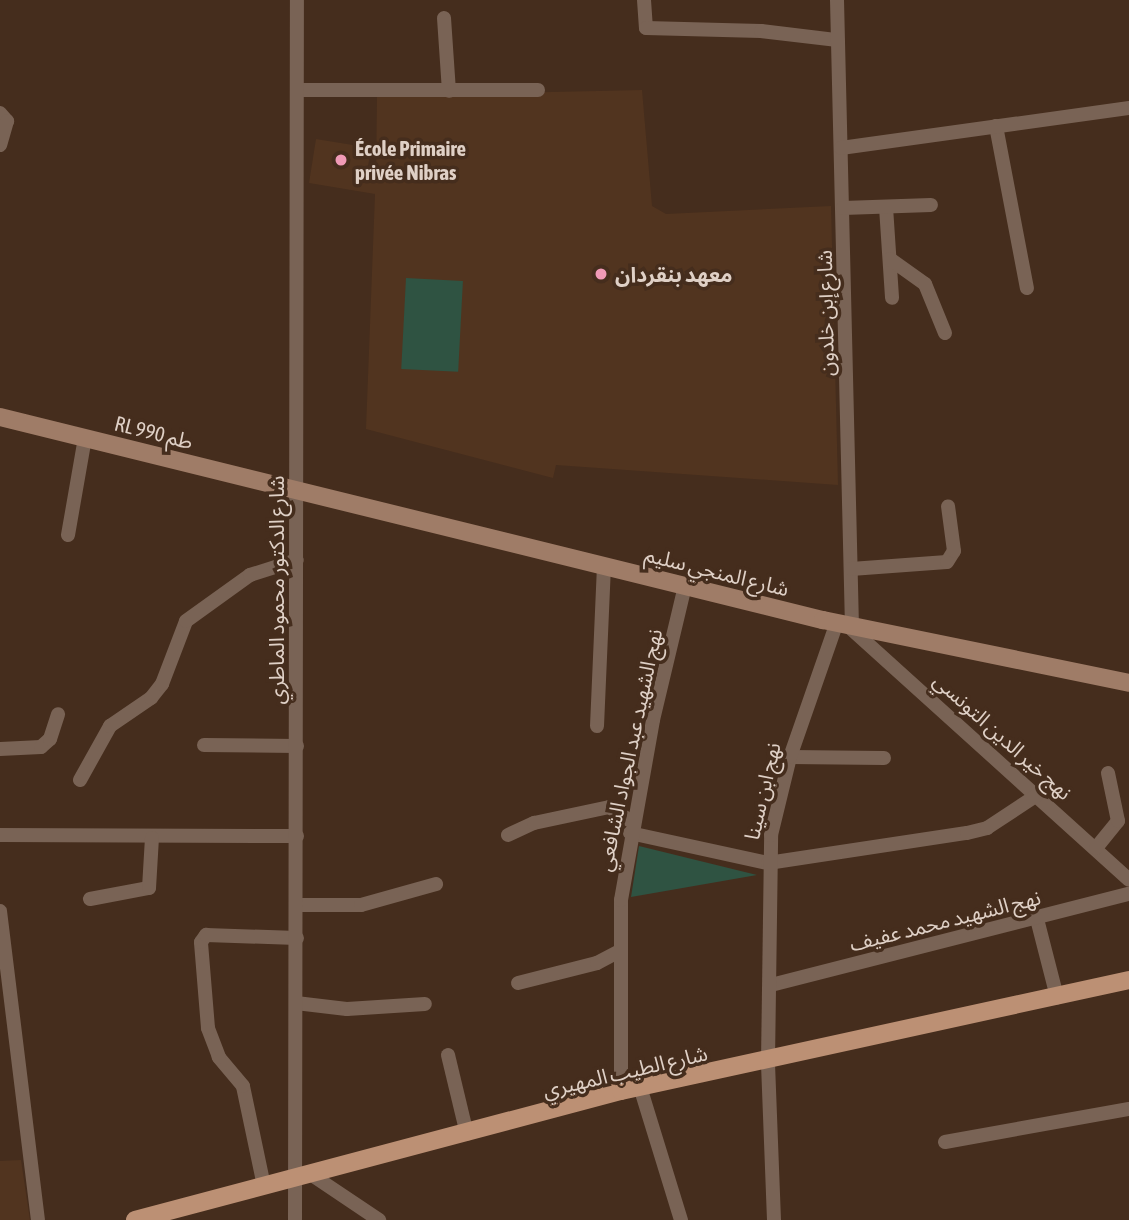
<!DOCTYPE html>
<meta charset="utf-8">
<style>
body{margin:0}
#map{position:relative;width:1129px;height:1220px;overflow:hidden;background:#452d1d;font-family:"Asap Condensed","Noto Sans Arabic",sans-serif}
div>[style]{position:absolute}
.built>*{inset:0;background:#51341f}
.green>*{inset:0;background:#2f5342;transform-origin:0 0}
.street>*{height:14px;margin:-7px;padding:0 7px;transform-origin:7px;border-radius:7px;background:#796355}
.secondary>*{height:18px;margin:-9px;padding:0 9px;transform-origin:9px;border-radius:9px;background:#9f7c67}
.primary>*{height:18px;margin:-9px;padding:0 9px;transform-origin:9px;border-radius:9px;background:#bc9074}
.dots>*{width:19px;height:19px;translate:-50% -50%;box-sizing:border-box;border:4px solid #452d1d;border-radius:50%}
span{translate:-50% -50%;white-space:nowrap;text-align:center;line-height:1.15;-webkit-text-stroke:7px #452d1d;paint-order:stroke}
.poi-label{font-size:21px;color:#dfd0c6;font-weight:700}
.left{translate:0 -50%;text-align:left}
.street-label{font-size:21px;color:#dfd0c6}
</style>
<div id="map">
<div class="built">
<i style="clip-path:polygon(642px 90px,652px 206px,666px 214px,831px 206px,838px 485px,556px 465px,553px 478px,366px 429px,375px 194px,309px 183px,316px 139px,371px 148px,367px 172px,376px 180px,377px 96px)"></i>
<i style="clip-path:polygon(21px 1160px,30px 1220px,0 1220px,0 1161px)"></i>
</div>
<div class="green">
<i style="left:406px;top:278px;width:57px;height:91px;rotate:3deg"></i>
<i style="clip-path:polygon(639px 846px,757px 875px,631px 897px)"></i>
</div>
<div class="street">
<i style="left:644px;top:0;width:28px;rotate:86deg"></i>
<i style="left:646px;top:28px;width:115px;rotate:1.5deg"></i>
<i style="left:761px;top:31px;width:77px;rotate:6.8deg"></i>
<i style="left:837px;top:0;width:626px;rotate:88.63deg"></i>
<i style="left:444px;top:18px;width:73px;rotate:86.1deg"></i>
<i style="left:297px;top:90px;width:241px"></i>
<i style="left:0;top:113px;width:11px;rotate:49deg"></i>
<i style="left:7px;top:121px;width:25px;rotate:106deg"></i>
<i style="left:996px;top:126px;width:165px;rotate:79.2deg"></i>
<i style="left:841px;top:148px;width:291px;rotate:-7.9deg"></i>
<i style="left:886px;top:207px;width:91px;rotate:86.2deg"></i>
<i style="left:843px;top:208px;width:88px;rotate:-2deg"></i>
<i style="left:890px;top:259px;width:43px;rotate:35.5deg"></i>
<i style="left:925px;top:284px;width:53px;rotate:67.8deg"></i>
<i style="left:68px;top:535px;width:98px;rotate:-80.1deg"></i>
<i style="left:851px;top:569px;width:96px;rotate:-4.2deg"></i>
<i style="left:947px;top:562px;width:13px;rotate:-58deg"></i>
<i style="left:954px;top:551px;width:45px;rotate:-97.6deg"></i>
<i style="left:847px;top:625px;width:380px;rotate:42.1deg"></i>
<i style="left:597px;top:726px;width:159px;rotate:-87.5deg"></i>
<i style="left:204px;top:745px;width:93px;rotate:0.6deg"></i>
<i style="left:0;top:749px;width:41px;rotate:-2.8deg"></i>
<i style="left:41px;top:747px;width:12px;rotate:-42deg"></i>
<i style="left:50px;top:739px;width:26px;rotate:-72deg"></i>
<i style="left:790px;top:757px;width:94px;rotate:0.6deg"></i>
<i style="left:80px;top:780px;width:62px;rotate:-60.9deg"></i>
<i style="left:110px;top:726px;width:50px;rotate:-34.3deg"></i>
<i style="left:151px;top:698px;width:18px;rotate:-52deg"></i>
<i style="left:162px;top:684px;width:67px;rotate:-69.1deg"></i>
<i style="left:186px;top:621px;width:79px;rotate:-35.7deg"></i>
<i style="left:250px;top:575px;width:49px;rotate:-17.7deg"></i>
<i style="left:630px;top:833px;width:141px;rotate:12.3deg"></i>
<i style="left:768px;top:863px;width:201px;rotate:-8.6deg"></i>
<i style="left:967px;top:833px;width:21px;rotate:-14deg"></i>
<i style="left:987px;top:828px;width:60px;rotate:-33.4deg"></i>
<i style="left:0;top:835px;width:297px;rotate:0.2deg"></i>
<i style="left:508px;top:835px;width:29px;rotate:-25deg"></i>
<i style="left:534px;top:823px;width:77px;rotate:-12deg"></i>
<i style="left:609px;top:807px;width:27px;rotate:33deg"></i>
<i style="left:1096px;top:848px;width:35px;rotate:-51deg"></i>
<i style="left:1118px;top:821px;width:49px;rotate:-101.8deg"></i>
<i style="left:90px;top:899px;width:60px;rotate:-10.6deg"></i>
<i style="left:149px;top:888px;width:50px;rotate:-86.6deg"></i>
<i style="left:297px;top:905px;width:64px"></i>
<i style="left:361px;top:905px;width:78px;rotate:-15.6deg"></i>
<i style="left:0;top:911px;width:311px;rotate:83deg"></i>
<i style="left:1037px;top:919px;width:81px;rotate:75.6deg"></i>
<i style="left:518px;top:983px;width:81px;rotate:-14.2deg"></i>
<i style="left:597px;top:963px;width:27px;rotate:-28deg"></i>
<i style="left:771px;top:985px;width:369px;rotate:-14.3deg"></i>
<i style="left:296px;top:1003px;width:51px;rotate:6.7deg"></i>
<i style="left:347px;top:1009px;width:78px;rotate:-3.7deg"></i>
<i style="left:448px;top:1055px;width:81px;rotate:76.5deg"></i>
<i style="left:641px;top:1090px;width:136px;rotate:72.9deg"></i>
<i style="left:621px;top:1091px;width:191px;rotate:-90deg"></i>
<i style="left:621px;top:900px;width:183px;rotate:-79.9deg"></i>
<i style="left:653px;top:720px;width:138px;rotate:-76.6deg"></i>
<i style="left:945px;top:1142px;width:187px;rotate:-10.2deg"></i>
<i style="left:312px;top:1175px;width:81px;rotate:33.9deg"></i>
<i style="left:264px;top:1186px;width:102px;rotate:-101.9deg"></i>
<i style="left:243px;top:1086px;width:38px;rotate:-130deg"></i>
<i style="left:219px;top:1057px;width:31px;rotate:-111deg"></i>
<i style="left:208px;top:1028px;width:86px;rotate:-94.7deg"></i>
<i style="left:201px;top:942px;width:9px;rotate:-54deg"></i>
<i style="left:206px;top:935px;width:91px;rotate:1.9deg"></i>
<i style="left:295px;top:1220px;width:1220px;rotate:-89.91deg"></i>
<i style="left:774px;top:1220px;width:159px;rotate:-92.2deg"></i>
<i style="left:768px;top:1061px;width:226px;rotate:-89.2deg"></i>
<i style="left:771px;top:835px;width:80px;rotate:-76.3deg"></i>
<i style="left:790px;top:757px;width:143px;rotate:-70.8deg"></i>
</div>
<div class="secondary">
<i style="left:0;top:417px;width:848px;rotate:13.86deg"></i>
<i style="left:823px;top:620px;width:312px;rotate:11.6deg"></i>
</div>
<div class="primary">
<i style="left:135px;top:1220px;width:503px;rotate:-14.87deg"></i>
<i style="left:621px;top:1091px;width:520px;rotate:-12.33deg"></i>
</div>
<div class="dots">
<i style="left:341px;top:160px;background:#f09ab6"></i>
<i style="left:601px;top:274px;background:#f09ab6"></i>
</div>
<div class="poi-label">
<span class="left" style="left:355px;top:160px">École Primaire<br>privée Nibras</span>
<span class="left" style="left:615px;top:274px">معهد بنقردان</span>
</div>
<div class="street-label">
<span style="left:825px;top:313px;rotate:-91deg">شارع إبن خلدون</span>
<span style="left:154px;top:432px;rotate:14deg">RL طم 990</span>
<span style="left:717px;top:571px;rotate:14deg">شارع المنجي سليم</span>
<span style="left:276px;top:590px;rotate:-90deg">شارع الدكتور محمود الماطري</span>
<span style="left:1003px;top:736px;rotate:42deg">نهج خير الدين التونسي</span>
<span style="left:629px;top:750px;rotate:-78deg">نهج الشهيد عبد الجواد الشافعي</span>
<span style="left:762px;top:791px;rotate:-77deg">نهج ابن سينا</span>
<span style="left:945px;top:920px;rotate:-14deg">نهج الشهيد محمد عفيف</span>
<span style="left:625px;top:1071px;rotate:-13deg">شارع الطيب المهيري</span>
</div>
</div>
